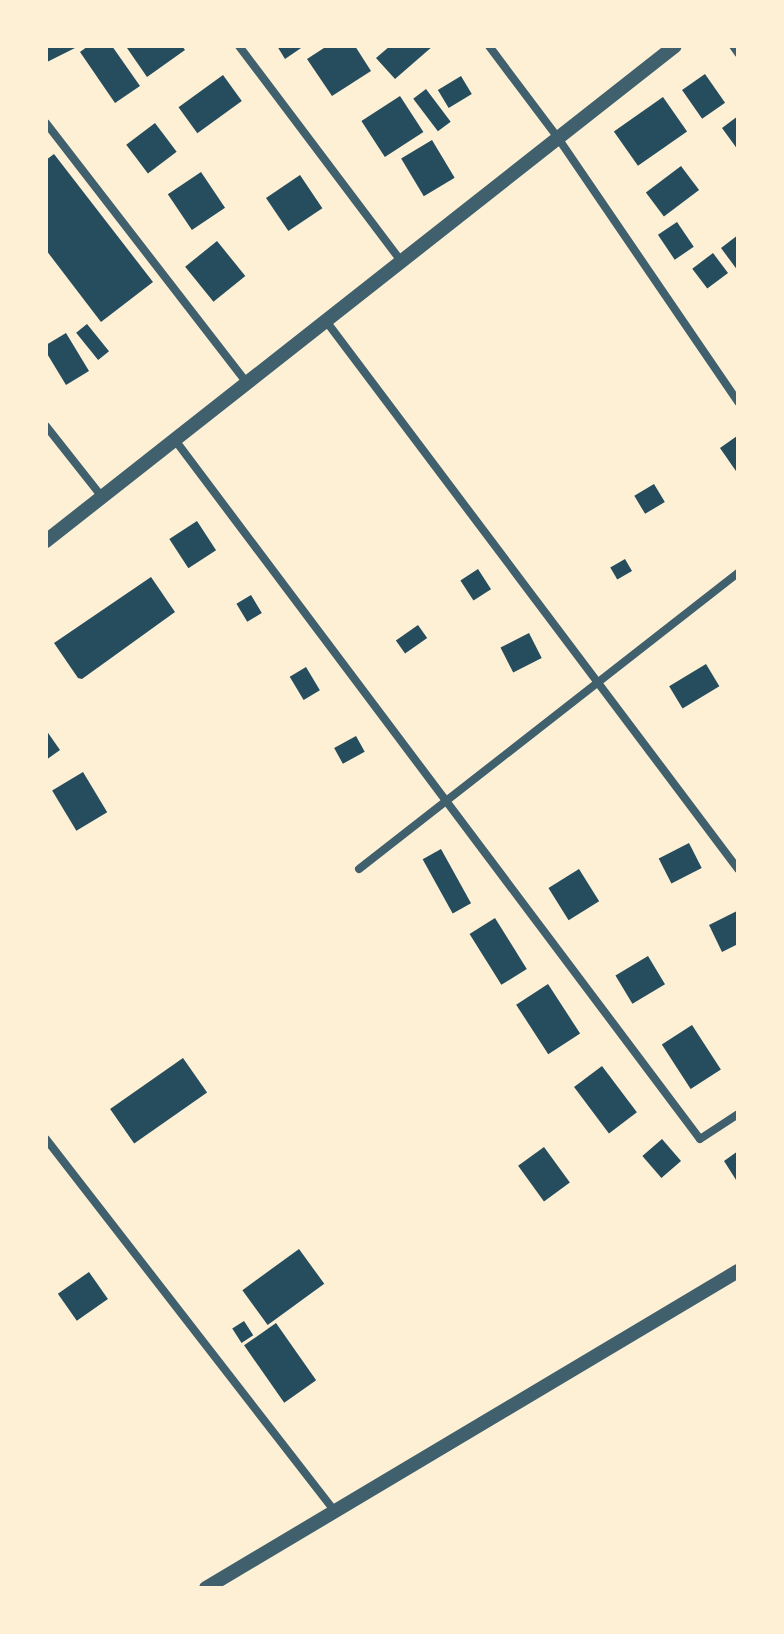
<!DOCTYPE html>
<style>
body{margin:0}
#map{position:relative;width:784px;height:1634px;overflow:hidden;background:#fdf0d5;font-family:Mulish,sans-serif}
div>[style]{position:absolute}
.building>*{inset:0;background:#264d5e;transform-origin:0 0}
.minor>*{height:8px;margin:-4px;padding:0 4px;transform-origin:4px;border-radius:4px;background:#3f606c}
.tertiary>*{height:14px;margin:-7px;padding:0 7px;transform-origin:7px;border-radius:7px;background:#3f606c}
span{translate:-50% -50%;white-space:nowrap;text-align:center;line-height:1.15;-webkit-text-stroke:6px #fdf0d5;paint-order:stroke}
.frame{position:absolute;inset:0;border:48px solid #fdf0d5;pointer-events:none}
</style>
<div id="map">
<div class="building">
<i style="clip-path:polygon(46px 46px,79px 46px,47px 62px)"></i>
<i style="clip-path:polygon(88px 46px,112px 46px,140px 86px,115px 103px,80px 52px)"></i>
<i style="clip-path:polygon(130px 46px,182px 46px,185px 50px,147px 77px,127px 48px)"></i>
<i style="clip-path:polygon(277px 46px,304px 46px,285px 59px)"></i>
<i style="clip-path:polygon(327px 46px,355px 46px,371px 71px,332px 96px,307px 59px)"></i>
<i style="clip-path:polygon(390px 46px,433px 46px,395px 79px,376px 58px)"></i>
<i style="left:705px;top:74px;width:35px;height:28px;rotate:55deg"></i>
<i style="left:223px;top:75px;width:32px;height:55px;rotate:54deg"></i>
<i style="left:461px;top:76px;width:21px;height:27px;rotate:59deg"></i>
<i style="left:426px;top:89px;width:41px;height:16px;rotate:53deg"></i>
<i style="left:400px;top:96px;width:43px;height:46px;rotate:57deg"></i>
<i style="left:663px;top:97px;width:42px;height:60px;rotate:55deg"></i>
<i style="clip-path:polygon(738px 116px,738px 150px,722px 128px)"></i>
<i style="left:155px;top:123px;width:36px;height:36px;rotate:53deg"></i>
<i style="left:432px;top:140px;width:44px;height:36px;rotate:59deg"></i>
<i style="clip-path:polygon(54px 154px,153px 282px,101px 322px,46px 250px,46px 160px)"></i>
<i style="left:681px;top:166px;width:30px;height:44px;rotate:53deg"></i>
<i style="left:201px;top:172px;width:43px;height:40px;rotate:56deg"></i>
<i style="left:300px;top:175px;width:40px;height:41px;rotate:56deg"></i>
<i style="left:677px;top:222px;width:30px;height:23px;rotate:56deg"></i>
<i style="clip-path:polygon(738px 235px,738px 271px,721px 248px)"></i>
<i style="left:217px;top:241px;width:45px;height:41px;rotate:51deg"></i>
<i style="left:713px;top:253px;width:25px;height:26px;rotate:53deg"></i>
<i style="left:87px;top:324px;width:35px;height:14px;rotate:51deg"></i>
<i style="clip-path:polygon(66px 333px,89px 371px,66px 385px,46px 352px,46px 345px)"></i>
<i style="clip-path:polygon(737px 436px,738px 438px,738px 474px,720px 448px)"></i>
<i style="left:654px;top:484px;width:21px;height:23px;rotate:59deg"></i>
<i style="left:197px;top:521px;width:35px;height:33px;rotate:57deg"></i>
<i style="left:625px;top:559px;width:14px;height:17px;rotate:60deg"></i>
<i style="left:478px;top:569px;width:24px;height:21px;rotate:57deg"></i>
<i style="clip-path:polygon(151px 577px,175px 612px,82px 679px,78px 678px,54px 643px)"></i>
<i style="left:251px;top:595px;width:21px;height:17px;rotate:59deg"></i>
<i style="left:418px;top:625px;width:16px;height:27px;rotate:55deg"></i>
<i style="left:529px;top:633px;width:28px;height:32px;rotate:63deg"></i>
<i style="left:706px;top:664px;width:26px;height:43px;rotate:59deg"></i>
<i style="left:306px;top:667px;width:27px;height:19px;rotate:59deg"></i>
<i style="clip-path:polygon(46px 730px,60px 750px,46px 760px)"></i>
<i style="left:356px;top:736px;width:18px;height:25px;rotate:61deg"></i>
<i style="left:83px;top:772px;width:47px;height:36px;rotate:59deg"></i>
<i style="left:689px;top:843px;width:28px;height:34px;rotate:63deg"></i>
<i style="left:441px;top:849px;width:62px;height:21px;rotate:61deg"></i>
<i style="left:579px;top:869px;width:38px;height:36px;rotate:58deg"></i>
<i style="clip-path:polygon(737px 911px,738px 944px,722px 952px,709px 925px)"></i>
<i style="left:495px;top:918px;width:60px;height:30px;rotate:58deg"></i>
<i style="left:648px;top:956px;width:33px;height:38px;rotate:59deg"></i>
<i style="left:548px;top:984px;width:59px;height:38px;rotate:57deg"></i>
<i style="left:692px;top:1025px;width:53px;height:36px;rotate:57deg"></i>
<i style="left:183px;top:1058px;width:42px;height:89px;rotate:55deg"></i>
<i style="left:602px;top:1066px;width:58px;height:35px;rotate:53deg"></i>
<i style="left:662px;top:1139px;width:29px;height:26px;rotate:49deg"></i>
<i style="left:544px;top:1147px;width:44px;height:32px;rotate:54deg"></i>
<i style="clip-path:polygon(738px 1151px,738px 1183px,724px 1161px)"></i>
<i style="left:299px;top:1249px;width:43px;height:70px;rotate:54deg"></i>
<i style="left:89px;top:1272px;width:33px;height:38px;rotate:55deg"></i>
<i style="left:244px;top:1321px;width:17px;height:14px;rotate:57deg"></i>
<i style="left:276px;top:1323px;width:70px;height:39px;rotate:55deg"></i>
</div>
<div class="minor">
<i style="left:239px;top:46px;width:271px;rotate:53deg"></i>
<i style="left:489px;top:46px;width:115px;rotate:53.1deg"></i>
<i style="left:558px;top:138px;width:320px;rotate:55.7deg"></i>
<i style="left:733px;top:46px;width:9px;rotate:54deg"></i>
<i style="left:46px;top:123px;width:329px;rotate:52.3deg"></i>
<i style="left:326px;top:321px;width:686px;rotate:53.06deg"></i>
<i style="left:46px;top:426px;width:90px;rotate:51.7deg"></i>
<i style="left:175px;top:440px;width:874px;rotate:53.09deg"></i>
<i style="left:700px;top:1139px;width:45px;rotate:-33.3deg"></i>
<i style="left:359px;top:869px;width:481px;rotate:-38deg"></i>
<i style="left:46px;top:1139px;width:470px;rotate:52.2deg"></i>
</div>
<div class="tertiary">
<i style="left:46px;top:541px;width:800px;rotate:-38.2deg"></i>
<i style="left:206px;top:1588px;width:619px;rotate:-30.79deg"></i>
</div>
<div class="frame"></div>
</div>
